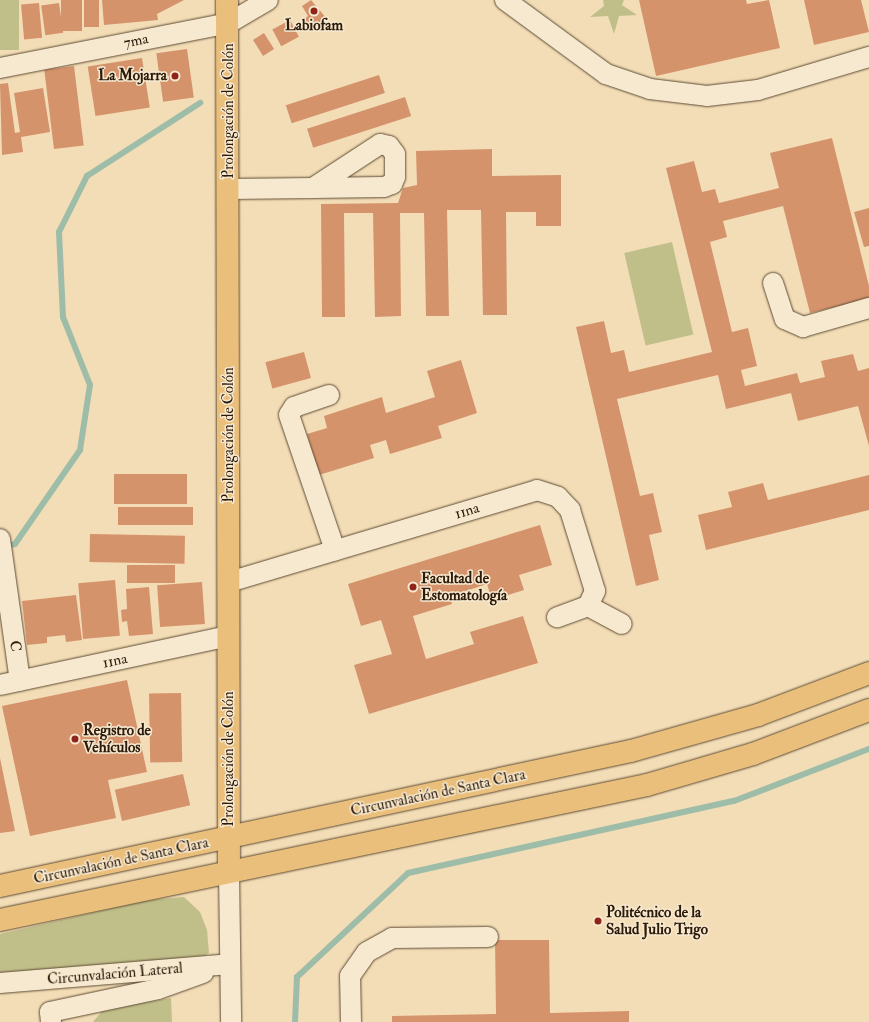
<!DOCTYPE html>
<meta charset="utf-8">
<style>
body{margin:0}
#map{position:relative;width:869px;height:1022px;overflow:hidden;background:#f3ddb6;font-family:"IM FELL Double Pica",serif}
div>[style]{position:absolute}
.green>*{inset:0;background:#c1bf89;transform-origin:0 0}
.stream>*{height:6px;margin:-3px;padding:0 3px;transform-origin:3px;border-radius:3px;background:#9dbda9}
.building>*{inset:0;background:#d5936c;transform-origin:0 0}
.roads{filter:drop-shadow(0 0 1px #5d4b34) drop-shadow(0 0 1px #5d4b34)}
.minor>*{height:20px;margin:-10px;padding:0 10px;transform-origin:10px;border-radius:10px;background:#f7e9d0}
.major>*{height:22px;margin:-11px;padding:0 11px;transform-origin:11px;border-radius:11px;background:#eabe7b}
.highway>*{height:22px;margin:-11px;padding:0 11px;transform-origin:11px;border-radius:11px;background:#eabe7b}
.dots>*{width:11px;height:11px;translate:-50% -50%;box-sizing:border-box;border:2px solid #f7e9d0;border-radius:50%}
span{translate:-50% -50%;white-space:nowrap;text-align:center;line-height:1.15;-webkit-text-stroke:3px #f7e9d0;paint-order:stroke}
.poi-label{font-size:15px;color:#2b1a09;font-weight:700}
.right{translate:-100% -50%;text-align:right}
.left{translate:0 -50%;text-align:left}
.street-label{font-size:15px;color:#2b1a09}
</style>
<div id="map">
<div class="green">
<i style="left:0;top:0;width:19px;height:50px"></i>
<i style="clip-path:polygon(603px 0,624px 0,622px 5px,637px 15px,619px 16px,614px 34px,608px 16px,590px 17px,604px 6px)"></i>
<i style="left:672px;top:242px;width:95px;height:49px;rotate:77deg"></i>
<i style="clip-path:polygon(184px 897px,200px 912px,207px 930px,209px 953px,201px 959px,0 973px,0 934px,147px 900px)"></i>
<i style="clip-path:polygon(171px 998px,172px 1022px,93px 1022px,103px 1010px)"></i>
</div>
<div class="stream">
<i style="left:4px;top:546px;width:11px;rotate:-10deg"></i>
<i style="left:15px;top:544px;width:114px;rotate:-55.3deg"></i>
<i style="left:80px;top:450px;width:66px;rotate:-81.3deg"></i>
<i style="left:90px;top:385px;width:73px;rotate:-111.7deg"></i>
<i style="left:63px;top:317px;width:85px;rotate:-92.7deg"></i>
<i style="left:59px;top:232px;width:63px;rotate:-63.4deg"></i>
<i style="left:87px;top:176px;width:135px;rotate:-32.9deg"></i>
<i style="left:295px;top:1022px;width:45px;rotate:-87.5deg"></i>
<i style="left:297px;top:977px;width:152px;rotate:-43.1deg"></i>
<i style="left:408px;top:873px;width:334px;rotate:-12.5deg"></i>
<i style="left:734px;top:801px;width:145px;rotate:-21.1deg"></i>
</div>
<div class="building">
<i style="left:61px;top:0;width:21px;height:31px"></i>
<i style="left:84px;top:0;width:15px;height:27px"></i>
<i style="clip-path:polygon(102px 0,184px 0,157px 14px,158px 20px,104px 25px)"></i>
<i style="clip-path:polygon(311px 0,327px 19px,310px 30px,303px 20px,308px 16px,302px 6px)"></i>
<i style="clip-path:polygon(639px 0,746px 0,747px 4px,769px 0,780px 48px,656px 76px)"></i>
<i style="clip-path:polygon(804px 0,861px 0,869px 32px,814px 45px)"></i>
<i style="left:39px;top:3px;width:35px;height:18px;rotate:85deg"></i>
<i style="left:59px;top:3px;width:30px;height:18px;rotate:82deg"></i>
<i style="left:290px;top:20px;width:19px;height:20px;rotate:62deg"></i>
<i style="left:264px;top:33px;width:19px;height:13px;rotate:58deg"></i>
<i style="left:187px;top:49px;width:49px;height:31px;rotate:82deg"></i>
<i style="left:142px;top:58px;width:50px;height:55px;rotate:81deg"></i>
<i style="left:74px;top:66px;width:80px;height:30px;rotate:83deg"></i>
<i style="left:379px;top:75px;width:19px;height:98px;rotate:72deg"></i>
<i style="clip-path:polygon(8px 83px,15px 133px,20px 132px,14px 93px,43px 88px,50px 132px,21px 137px,23px 152px,2px 155px,0 84px)"></i>
<i style="left:405px;top:97px;width:20px;height:103px;rotate:72deg"></i>
<i style="clip-path:polygon(832px 138px,869px 286px,869px 299px,810px 313px,783px 206px,723px 221px,727px 237px,710px 242px,732px 332px,748px 328px,757px 366px,741px 370px,745px 386px,797px 373px,800px 383px,825px 377px,821px 361px,853px 354px,858px 371px,869px 368px,869px 446px,858px 406px,798px 421px,791px 393px,726px 409px,718px 375px,617px 399px,640px 496px,653px 493px,662px 532px,649px 535px,659px 580px,636px 586px,576px 327px,604px 321px,611px 353px,624px 350px,629px 372px,712px 352px,666px 168px,694px 161px,702px 192px,715px 189px,719px 203px,779px 188px,770px 153px)"></i>
<i style="clip-path:polygon(492px 149px,492px 176px,561px 175px,561px 226px,536px 226px,536px 212px,506px 212px,507px 315px,483px 315px,481px 210px,447px 210px,449px 316px,426px 316px,424px 213px,400px 213px,401px 316px,375px 317px,373px 213px,344px 213px,345px 317px,322px 317px,321px 204px,398px 203px,403px 188px,417px 185px,416px 151px)"></i>
<i style="clip-path:polygon(869px 208px,869px 246px,864px 247px,854px 212px)"></i>
<i style="left:304px;top:352px;width:27px;height:40px;rotate:75deg"></i>
<i style="clip-path:polygon(461px 360px,477px 413px,438px 426px,442px 438px,390px 454px,386px 440px,370px 445px,374px 458px,319px 475px,307px 434px,327px 428px,324px 416px,382px 397px,386px 413px,435px 397px,427px 371px)"></i>
<i style="left:114px;top:474px;width:73px;height:30px"></i>
<i style="clip-path:polygon(869px 475px,869px 510px,706px 550px,698px 515px,732px 507px,728px 492px,763px 483px,768px 500px)"></i>
<i style="left:118px;top:507px;width:75px;height:18px"></i>
<i style="clip-path:polygon(540px 525px,552px 565px,519px 575px,524px 590px,492px 600px,487px 584px,450px 596px,452px 604px,413px 616px,426px 659px,474px 644px,470px 632px,523px 616px,538px 663px,369px 714px,354px 665px,392px 654px,381px 620px,361px 626px,348px 584px)"></i>
<i style="left:90px;top:534px;width:95px;height:28px;rotate:1deg"></i>
<i style="left:175px;top:565px;width:18px;height:48px;rotate:90deg"></i>
<i style="left:115px;top:580px;width:56px;height:37px;rotate:85deg"></i>
<i style="left:202px;top:582px;width:42px;height:45px;rotate:86deg"></i>
<i style="clip-path:polygon(149px 587px,153px 634px,129px 636px,127px 621px,122px 622px,121px 610px,127px 609px,126px 589px)"></i>
<i style="clip-path:polygon(76px 595px,82px 640px,66px 642px,65px 635px,47px 637px,47px 643px,27px 645px,22px 601px)"></i>
<i style="clip-path:polygon(127px 680px,147px 772px,108px 780px,116px 818px,30px 836px,2px 706px)"></i>
<i style="left:181px;top:693px;width:69px;height:32px;rotate:89deg"></i>
<i style="clip-path:polygon(0 758px,15px 831px,0 833px)"></i>
<i style="left:183px;top:774px;width:32px;height:70px;rotate:77deg"></i>
<i style="clip-path:polygon(495px 940px,549px 940px,550px 1013px,629px 1011px,629px 1022px,392px 1022px,392px 1016px,496px 1014px)"></i>
</div>
<div class="roads">
<div class="minor">
<i style="left:505px;top:0;width:125px;rotate:36.2deg"></i>
<i style="left:606px;top:74px;width:46px;rotate:18.8deg"></i>
<i style="left:650px;top:89px;width:57px;rotate:7deg"></i>
<i style="left:707px;top:96px;width:51px;rotate:-6.7deg"></i>
<i style="left:758px;top:90px;width:116px;rotate:-16.6deg"></i>
<i style="left:0;top:68px;width:233px;rotate:-11.1deg"></i>
<i style="left:229px;top:23px;width:45px;rotate:-30.5deg"></i>
<i style="left:229px;top:189px;width:84px;rotate:-0.7deg"></i>
<i style="left:313px;top:188px;width:71px;rotate:-0.8deg"></i>
<i style="left:384px;top:187px;width:9px;rotate:-21deg"></i>
<i style="left:392px;top:184px;width:8px;rotate:-67deg"></i>
<i style="left:395px;top:177px;width:23px;rotate:-90deg"></i>
<i style="left:395px;top:154px;width:10px;rotate:-127deg"></i>
<i style="left:389px;top:146px;width:9px;rotate:-167deg"></i>
<i style="left:380px;top:144px;width:80px;rotate:146.7deg"></i>
<i style="left:773px;top:283px;width:38px;rotate:72deg"></i>
<i style="left:785px;top:319px;width:20px;rotate:24deg"></i>
<i style="left:803px;top:327px;width:69px;rotate:-16.1deg"></i>
<i style="left:329px;top:395px;width:37px;rotate:161deg"></i>
<i style="left:294px;top:407px;width:9px;rotate:122deg"></i>
<i style="left:289px;top:415px;width:143px;rotate:71.2deg"></i>
<i style="left:0;top:539px;width:143px;rotate:82deg"></i>
<i style="left:229px;top:582px;width:321px;rotate:-16.6deg"></i>
<i style="left:537px;top:490px;width:22px;rotate:18deg"></i>
<i style="left:558px;top:497px;width:18px;rotate:47deg"></i>
<i style="left:570px;top:510px;width:85px;rotate:72.8deg"></i>
<i style="left:595px;top:591px;width:17px;rotate:115deg"></i>
<i style="left:588px;top:606px;width:33px;rotate:160deg"></i>
<i style="left:588px;top:606px;width:38px;rotate:28deg"></i>
<i style="left:0;top:685px;width:234px;rotate:-12.1deg"></i>
<i style="left:229px;top:871px;width:151px;rotate:89.2deg"></i>
<i style="left:0;top:983px;width:230px;rotate:-4.7deg"></i>
<i style="left:51px;top:1022px;width:10px;rotate:-96deg"></i>
<i style="left:50px;top:1012px;width:110px;rotate:-12deg"></i>
<i style="left:158px;top:989px;width:48px;rotate:-19.6deg"></i>
<i style="left:351px;top:1022px;width:46px;rotate:-91.2deg"></i>
<i style="left:350px;top:976px;width:29px;rotate:-55deg"></i>
<i style="left:367px;top:952px;width:29px;rotate:-29deg"></i>
<i style="left:392px;top:938px;width:96px;rotate:-0.6deg"></i>
</div>
<div class="major">
<i style="left:227px;top:0;width:871px;rotate:89.87deg"></i>
</div>
<div class="highway">
<i style="left:0;top:886px;width:645px;rotate:-12.08deg"></i>
<i style="left:631px;top:751px;width:132px;rotate:-15.8deg"></i>
<i style="left:758px;top:715px;width:119px;rotate:-20.7deg"></i>
<i style="left:0;top:920px;width:661px;rotate:-11.79deg"></i>
<i style="left:647px;top:785px;width:110px;rotate:-16.3deg"></i>
<i style="left:753px;top:754px;width:124px;rotate:-20.8deg"></i>
</div>
</div>
<div class="dots">
<i style="left:314px;top:11px;background:#8f2418"></i>
<i style="left:175px;top:76px;background:#8f2418"></i>
<i style="left:413px;top:587px;background:#8f2418"></i>
<i style="left:75px;top:739px;background:#8f2418"></i>
<i style="left:598px;top:921px;background:#8f2418"></i>
</div>
<div class="poi-label">
<span style="left:314px;top:26px">Labiofam</span>
<span class="right" style="left:167px;top:76px">La Mojarra</span>
<span class="left" style="left:421px;top:587px">Facultad de<br>Estomatología</span>
<span class="left" style="left:83px;top:739px">Registro de<br>Vehículos</span>
<span class="left" style="left:606px;top:921px">Politécnico de la<br>Salud Julio Trigo</span>
</div>
<div class="street-label">
<span style="left:136px;top:41px;rotate:-11deg">7ma</span>
<span style="left:229px;top:111px;rotate:-90deg">Prolongación de Colón</span>
<span style="left:229px;top:435px;rotate:-90deg">Prolongación de Colón</span>
<span style="left:467px;top:511px;rotate:-17deg">11na</span>
<span style="left:15px;top:646px;rotate:82deg">C</span>
<span style="left:115px;top:661px;rotate:-12deg">11na</span>
<span style="left:229px;top:759px;rotate:-90deg">Prolongación de Colón</span>
<span style="left:438px;top:793px;rotate:-12deg">Circunvalación de Santa Clara</span>
<span style="left:121px;top:861px;rotate:-12deg">Circunvalación de Santa Clara</span>
<span style="left:115px;top:974px;rotate:-5deg">Circunvalación Lateral</span>
</div>
</div>
